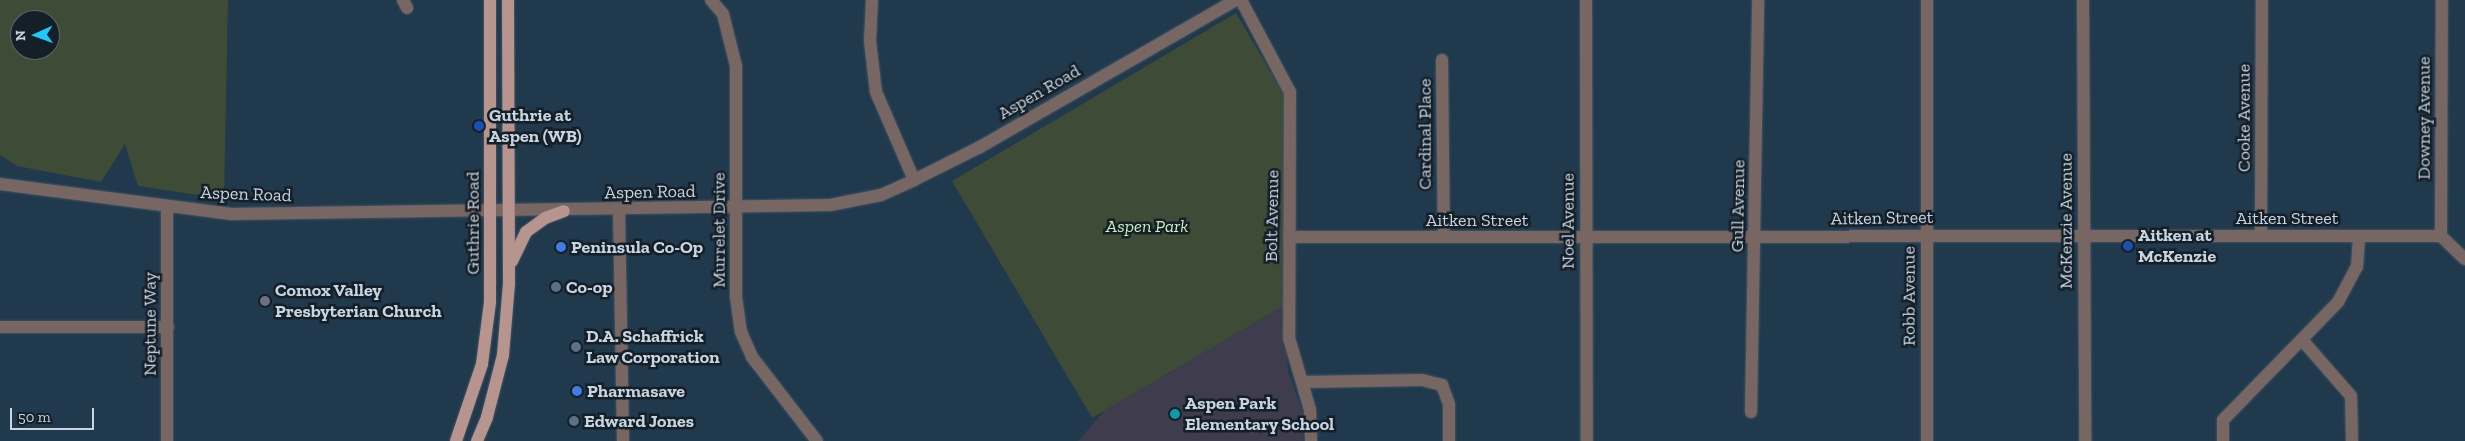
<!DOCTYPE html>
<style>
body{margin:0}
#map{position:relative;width:2465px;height:441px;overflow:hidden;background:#21394c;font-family:"Zilla Slab",serif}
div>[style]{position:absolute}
.education>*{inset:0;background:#3e3c4d}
.green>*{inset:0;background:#3e4b37}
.roads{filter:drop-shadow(0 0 1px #3f5567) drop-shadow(0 0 1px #3f5567)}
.minor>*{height:12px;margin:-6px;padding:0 6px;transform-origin:6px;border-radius:6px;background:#786663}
.major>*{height:12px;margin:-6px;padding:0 6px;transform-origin:6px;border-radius:6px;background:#b8948e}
.dots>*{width:14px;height:14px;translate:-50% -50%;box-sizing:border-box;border:2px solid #151f28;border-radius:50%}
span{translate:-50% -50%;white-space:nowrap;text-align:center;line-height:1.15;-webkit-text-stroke:5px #151f28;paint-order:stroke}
.street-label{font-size:18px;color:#c7d5e1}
.poi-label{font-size:18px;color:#c7d5e1;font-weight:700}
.left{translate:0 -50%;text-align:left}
.park-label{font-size:18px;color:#caeeb7;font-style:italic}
.north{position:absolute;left:10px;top:10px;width:50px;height:50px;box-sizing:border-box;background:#151f28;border:1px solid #5c6872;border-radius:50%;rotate:268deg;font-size:14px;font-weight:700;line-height:20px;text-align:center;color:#c7d5e1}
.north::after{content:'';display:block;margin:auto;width:18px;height:22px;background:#20c9fd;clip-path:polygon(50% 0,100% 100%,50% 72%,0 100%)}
.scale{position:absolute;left:10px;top:408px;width:84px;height:22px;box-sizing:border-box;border:2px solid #c7d5e1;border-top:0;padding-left:6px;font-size:15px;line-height:18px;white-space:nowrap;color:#c7d5e1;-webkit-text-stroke:4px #151f28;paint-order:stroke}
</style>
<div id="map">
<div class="education">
<i style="clip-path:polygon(1285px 305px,1288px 372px,1303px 412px,1303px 441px,1078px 441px,1104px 411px)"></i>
</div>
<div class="green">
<i style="clip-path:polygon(evenodd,0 0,228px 0,224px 199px,138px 186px,125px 144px,101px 182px,17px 166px,0 155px,0 0,20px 20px,50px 20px,50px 50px,20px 50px,20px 20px)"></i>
<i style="clip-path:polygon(1236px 13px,1286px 98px,1285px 305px,1092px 418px,952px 181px)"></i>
</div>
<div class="roads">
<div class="minor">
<i style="left:403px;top:0;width:9px;rotate:63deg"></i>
<i style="left:711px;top:0;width:18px;rotate:49deg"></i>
<i style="left:723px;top:14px;width:54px;rotate:76deg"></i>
<i style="left:736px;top:66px;width:231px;rotate:90deg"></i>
<i style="left:736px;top:297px;width:35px;rotate:82deg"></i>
<i style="left:741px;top:332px;width:27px;rotate:66deg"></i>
<i style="left:752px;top:357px;width:106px;rotate:52.3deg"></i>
<i style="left:872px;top:0;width:41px;rotate:92.8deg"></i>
<i style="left:870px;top:41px;width:51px;rotate:83.3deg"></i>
<i style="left:876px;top:92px;width:96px;rotate:66.6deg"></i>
<i style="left:1241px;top:0;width:104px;rotate:62deg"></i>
<i style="left:1290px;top:92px;width:246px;rotate:90.2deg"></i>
<i style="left:1289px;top:338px;width:75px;rotate:73.7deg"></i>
<i style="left:1310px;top:410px;width:31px;rotate:88deg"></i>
<i style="left:1586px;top:0;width:441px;rotate:89.9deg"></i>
<i style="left:1927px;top:0;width:441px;rotate:90deg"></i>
<i style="left:2083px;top:0;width:441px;rotate:89.7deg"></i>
<i style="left:1442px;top:60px;width:177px;rotate:89.4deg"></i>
<i style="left:0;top:184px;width:233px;rotate:7.4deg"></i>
<i style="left:231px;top:214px;width:599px;rotate:-0.86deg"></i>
<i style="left:830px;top:205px;width:52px;rotate:-11.1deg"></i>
<i style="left:881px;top:195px;width:36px;rotate:-24deg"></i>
<i style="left:914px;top:180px;width:74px;rotate:-26.6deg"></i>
<i style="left:980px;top:147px;width:295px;rotate:-29.9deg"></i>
<i style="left:619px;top:210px;width:231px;rotate:89deg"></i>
<i style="left:2261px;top:235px;width:235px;rotate:-89.8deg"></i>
<i style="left:2441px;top:236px;width:236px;rotate:-89.8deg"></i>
<i style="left:1289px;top:237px;width:1152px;rotate:-0.05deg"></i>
<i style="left:2441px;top:236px;width:33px;rotate:44deg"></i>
<i style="left:0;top:327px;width:168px"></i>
<i style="left:2303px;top:341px;width:73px;rotate:48.9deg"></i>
<i style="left:2351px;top:396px;width:45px;rotate:88.7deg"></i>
<i style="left:1303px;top:382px;width:119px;rotate:-1deg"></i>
<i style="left:1422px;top:380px;width:21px;rotate:14deg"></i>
<i style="left:1442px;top:385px;width:20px;rotate:70deg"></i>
<i style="left:1449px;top:404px;width:37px;rotate:90deg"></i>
<i style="left:1751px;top:412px;width:412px;rotate:-89deg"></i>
<i style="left:167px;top:441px;width:233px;rotate:-90deg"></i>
<i style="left:2223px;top:441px;width:21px;rotate:-90deg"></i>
<i style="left:2223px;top:420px;width:165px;rotate:-45.7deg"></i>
<i style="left:2338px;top:302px;width:40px;rotate:-62deg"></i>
<i style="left:2357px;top:267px;width:31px;rotate:-86deg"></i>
</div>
<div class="major">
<i style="left:512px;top:261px;width:32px;rotate:-64deg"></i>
<i style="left:526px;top:232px;width:24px;rotate:-36deg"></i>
<i style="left:545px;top:218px;width:20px;rotate:-20deg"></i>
<i style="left:456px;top:441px;width:81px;rotate:-71.3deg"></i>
<i style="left:482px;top:364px;width:63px;rotate:-82.6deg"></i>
<i style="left:490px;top:302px;width:302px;rotate:-90deg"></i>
<i style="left:477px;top:441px;width:26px;rotate:-67deg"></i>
<i style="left:487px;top:417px;width:64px;rotate:-75.5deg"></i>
<i style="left:503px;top:355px;width:71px;rotate:-85.2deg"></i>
<i style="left:509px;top:284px;width:284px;rotate:-90.2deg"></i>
</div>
</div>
<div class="dots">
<i style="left:479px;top:126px;background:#1a4fb4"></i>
<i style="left:2128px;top:246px;background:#1a4fb4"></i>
<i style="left:561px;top:247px;background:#3f7fe0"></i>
<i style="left:556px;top:287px;background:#5c6f8a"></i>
<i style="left:265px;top:301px;background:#6b7280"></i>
<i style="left:576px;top:347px;background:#5c6f8a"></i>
<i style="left:577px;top:391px;background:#3f7fe0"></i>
<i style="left:1175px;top:414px;background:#0f9aa8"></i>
<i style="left:574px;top:421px;background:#5c6f8a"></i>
</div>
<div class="street-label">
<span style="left:1039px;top:92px;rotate:-30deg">Aspen Road</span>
<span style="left:2244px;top:118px;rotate:-90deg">Cooke Avenue</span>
<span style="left:2424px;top:118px;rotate:-90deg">Downey Avenue</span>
<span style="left:1425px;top:134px;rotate:-90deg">Cardinal Place</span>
<span style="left:650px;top:192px;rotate:-1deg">Aspen Road</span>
<span style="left:246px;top:194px;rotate:2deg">Aspen Road</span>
<span style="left:1738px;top:206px;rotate:-89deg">Gull Avenue</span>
<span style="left:1272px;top:216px;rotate:-89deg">Bolt Avenue</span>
<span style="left:1882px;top:218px;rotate:-1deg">Aitken Street</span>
<span style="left:2287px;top:218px">Aitken Street</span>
<span style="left:1477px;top:220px">Aitken Street</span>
<span style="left:1568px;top:221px;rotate:-90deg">Noel Avenue</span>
<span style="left:2066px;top:221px;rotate:-90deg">McKenzie Avenue</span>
<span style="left:473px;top:223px;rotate:-90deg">Guthrie Road</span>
<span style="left:719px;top:230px;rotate:-90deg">Murrelet Drive</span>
<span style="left:1909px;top:296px;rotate:-90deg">Robb Avenue</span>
<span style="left:150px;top:324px;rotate:-90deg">Neptune Way</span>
</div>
<div class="poi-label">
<span class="left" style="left:489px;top:126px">Guthrie at<br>Aspen (WB)</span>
<span class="left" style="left:2138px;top:246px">Aitken at<br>McKenzie</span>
<span class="left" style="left:571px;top:247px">Peninsula Co-Op</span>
<span class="left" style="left:566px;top:287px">Co-op</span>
<span class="left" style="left:275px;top:301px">Comox Valley<br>Presbyterian Church</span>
<span class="left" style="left:586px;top:347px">D.A. Schaffrick<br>Law Corporation</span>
<span class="left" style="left:587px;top:391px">Pharmasave</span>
<span class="left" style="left:1185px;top:414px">Aspen Park<br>Elementary School</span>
<span class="left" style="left:584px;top:421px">Edward Jones</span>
</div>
<div class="park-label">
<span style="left:1147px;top:226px">Aspen Park</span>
</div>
<div class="north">N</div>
<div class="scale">50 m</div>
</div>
